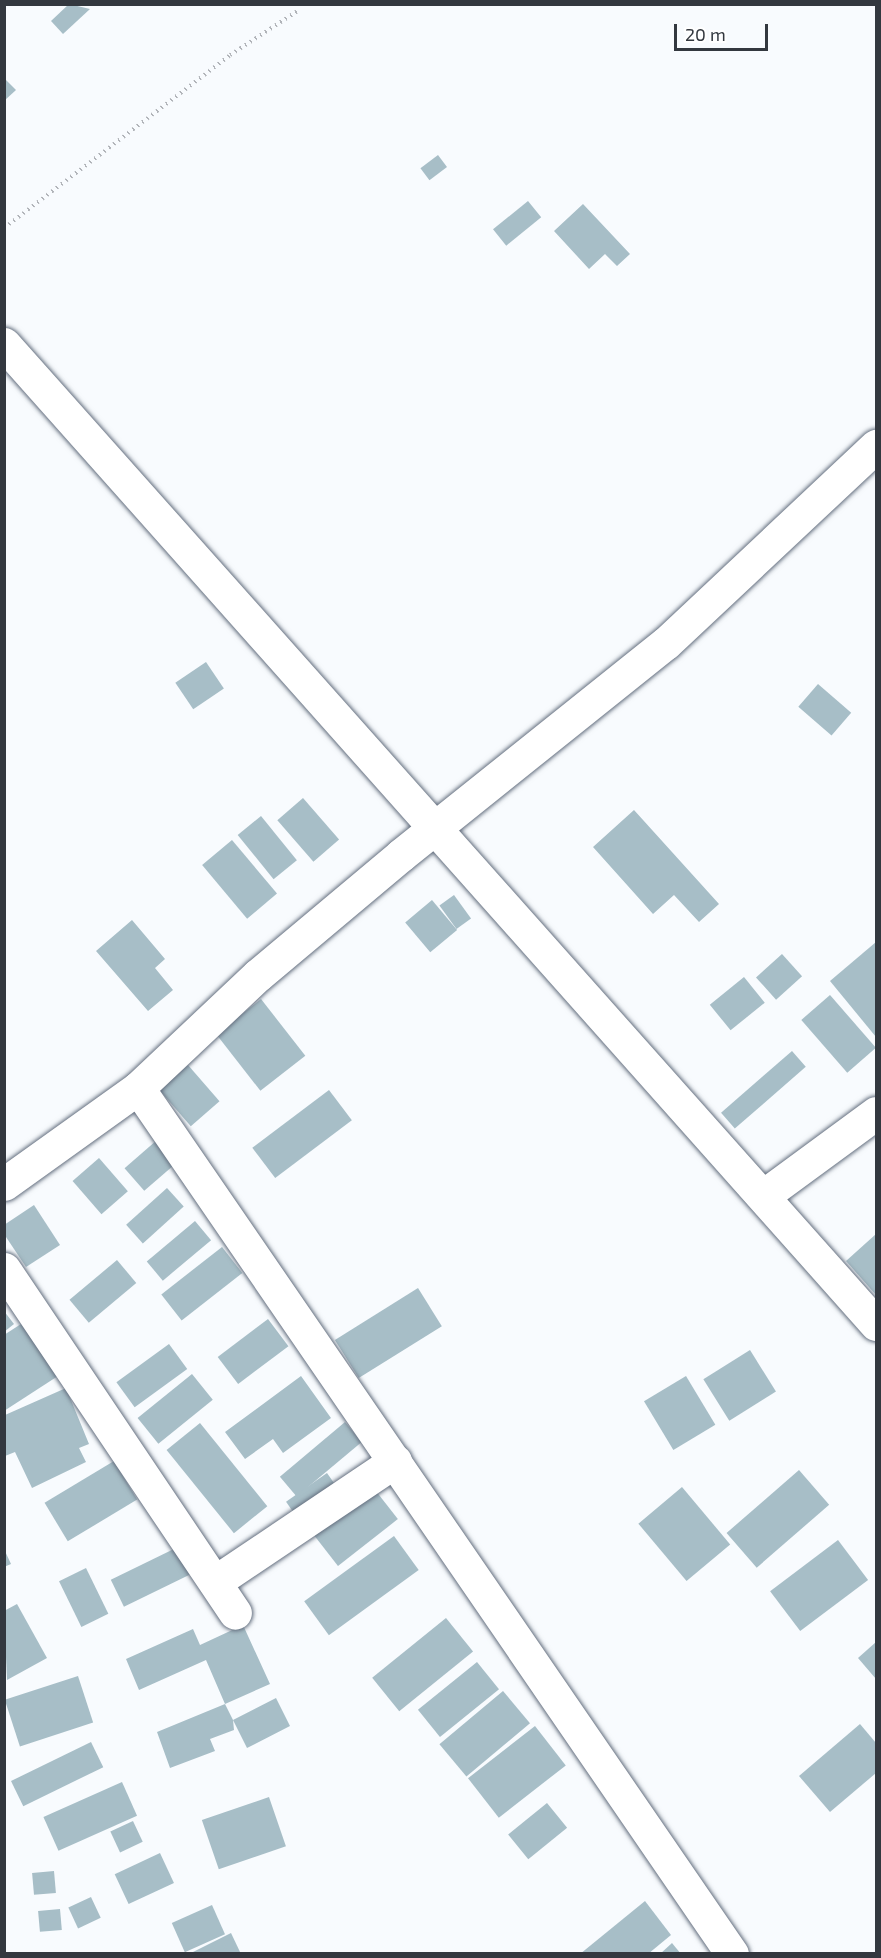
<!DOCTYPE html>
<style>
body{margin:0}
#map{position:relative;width:881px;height:1958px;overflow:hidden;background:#f8fbfe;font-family:"Exo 2",sans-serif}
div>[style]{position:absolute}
.building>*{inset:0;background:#a7bec7;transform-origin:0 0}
.path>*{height:4px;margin-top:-2px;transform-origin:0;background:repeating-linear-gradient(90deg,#b1b4b9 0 1.5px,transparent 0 6px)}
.roads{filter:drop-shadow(0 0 2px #646f7f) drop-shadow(0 0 2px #646f7f)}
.minor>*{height:33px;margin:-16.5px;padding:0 16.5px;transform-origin:16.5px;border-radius:16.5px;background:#fff}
span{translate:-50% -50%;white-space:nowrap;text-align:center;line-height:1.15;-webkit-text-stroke:5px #fff;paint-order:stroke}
.frame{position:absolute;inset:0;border:6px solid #33383f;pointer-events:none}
.scale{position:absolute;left:674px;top:24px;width:94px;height:27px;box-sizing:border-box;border:3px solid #33383f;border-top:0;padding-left:8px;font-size:18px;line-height:21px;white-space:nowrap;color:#33383f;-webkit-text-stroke:4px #fff;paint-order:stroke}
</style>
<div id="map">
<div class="building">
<i style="clip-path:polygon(69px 4px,90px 9px,63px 34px,51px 21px)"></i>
<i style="clip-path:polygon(4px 78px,16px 90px,4px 101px)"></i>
<i style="left:438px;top:155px;width:15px;height:22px;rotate:53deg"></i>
<i style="left:528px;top:201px;width:21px;height:45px;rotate:51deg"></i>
<i style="clip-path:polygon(583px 204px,630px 254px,617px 266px,605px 254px,589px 269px,554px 231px)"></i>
<i style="left:206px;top:662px;width:32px;height:37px;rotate:56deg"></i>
<i style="left:818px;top:684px;width:44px;height:30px;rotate:41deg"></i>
<i style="left:303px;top:798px;width:55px;height:34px;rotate:49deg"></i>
<i style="clip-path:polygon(634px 810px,719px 904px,699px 922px,674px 895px,653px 914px,593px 847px)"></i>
<i style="left:261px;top:816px;width:57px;height:30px;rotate:51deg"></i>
<i style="left:232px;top:840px;width:70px;height:39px;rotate:50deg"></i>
<i style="left:454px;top:895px;width:29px;height:18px;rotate:54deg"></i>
<i style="left:432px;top:900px;width:39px;height:35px;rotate:50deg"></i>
<i style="clip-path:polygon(132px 920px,165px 959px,155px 968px,173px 990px,148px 1011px,96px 951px)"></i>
<i style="clip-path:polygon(876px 942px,876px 1037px,830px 981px)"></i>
<i style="left:782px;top:954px;width:30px;height:35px;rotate:48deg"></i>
<i style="left:744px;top:977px;width:33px;height:44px;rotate:51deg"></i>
<i style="left:830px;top:995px;width:70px;height:38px;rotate:49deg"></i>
<i style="left:261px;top:999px;width:72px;height:57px;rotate:52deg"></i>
<i style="left:792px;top:1051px;width:21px;height:94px;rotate:49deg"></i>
<i style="left:188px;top:1065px;width:48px;height:38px;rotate:49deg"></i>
<i style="left:329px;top:1090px;width:38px;height:96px;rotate:53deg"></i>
<i style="left:157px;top:1140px;width:30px;height:43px;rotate:49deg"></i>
<i style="left:99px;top:1158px;width:44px;height:35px;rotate:49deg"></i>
<i style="left:167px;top:1188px;width:25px;height:55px;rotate:48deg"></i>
<i style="clip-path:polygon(34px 1205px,60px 1245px,26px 1267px,4px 1234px,4px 1225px)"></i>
<i style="left:195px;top:1221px;width:25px;height:63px;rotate:50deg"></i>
<i style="clip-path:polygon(876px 1234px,876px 1295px,846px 1261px)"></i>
<i style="left:222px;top:1247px;width:33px;height:77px;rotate:52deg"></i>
<i style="left:117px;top:1260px;width:30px;height:62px;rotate:50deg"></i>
<i style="left:418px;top:1288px;width:45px;height:98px;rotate:58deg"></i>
<i style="clip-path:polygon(4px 1311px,14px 1324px,4px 1332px)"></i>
<i style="left:268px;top:1319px;width:34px;height:63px;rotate:53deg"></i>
<i style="clip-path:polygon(21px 1324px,58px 1376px,4px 1411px,4px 1335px)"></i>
<i style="left:169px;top:1344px;width:31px;height:65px;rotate:54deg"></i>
<i style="left:750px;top:1350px;width:49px;height:55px;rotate:58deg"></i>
<i style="left:192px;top:1374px;width:33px;height:70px;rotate:51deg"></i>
<i style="clip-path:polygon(301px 1376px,331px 1418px,283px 1453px,273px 1439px,245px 1459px,225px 1432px)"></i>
<i style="left:686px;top:1376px;width:57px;height:49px;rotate:59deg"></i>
<i style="clip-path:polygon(66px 1388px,89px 1444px,79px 1448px,86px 1462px,32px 1488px,15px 1452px,5px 1456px,5px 1415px)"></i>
<i style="left:345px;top:1422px;width:26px;height:85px;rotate:50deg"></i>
<i style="left:200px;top:1423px;width:107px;height:43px;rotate:51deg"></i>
<i style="left:114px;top:1461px;width:45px;height:81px;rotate:59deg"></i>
<i style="left:799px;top:1470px;width:46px;height:96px;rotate:49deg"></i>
<i style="left:327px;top:1473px;width:21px;height:50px;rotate:55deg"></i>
<i style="left:372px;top:1486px;width:42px;height:76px;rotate:52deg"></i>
<i style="left:682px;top:1487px;width:75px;height:57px;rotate:50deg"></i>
<i style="left:394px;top:1536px;width:42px;height:111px;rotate:54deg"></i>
<i style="left:838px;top:1540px;width:50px;height:85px;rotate:53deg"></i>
<i style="left:180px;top:1546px;width:30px;height:77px;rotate:64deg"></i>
<i style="clip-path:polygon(4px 1549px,11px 1564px,4px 1567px)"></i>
<i style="left:86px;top:1568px;width:51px;height:30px;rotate:64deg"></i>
<i style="clip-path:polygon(17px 1604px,47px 1658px,7px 1680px,4px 1611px)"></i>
<i style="left:446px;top:1618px;width:43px;height:95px;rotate:51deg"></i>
<i style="clip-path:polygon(243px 1625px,270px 1684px,225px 1704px,206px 1660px,139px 1690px,126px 1659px,193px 1629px,200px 1645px)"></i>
<i style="clip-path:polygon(876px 1642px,876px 1679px,858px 1658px)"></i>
<i style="left:477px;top:1662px;width:35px;height:76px;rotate:51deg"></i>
<i style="left:78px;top:1676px;width:49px;height:77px;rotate:72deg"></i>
<i style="left:503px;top:1691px;width:42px;height:83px;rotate:50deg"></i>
<i style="clip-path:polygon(276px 1698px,290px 1726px,247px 1748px,233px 1720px,234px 1730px,210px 1739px,215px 1751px,170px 1768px,157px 1732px,225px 1704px,233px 1720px)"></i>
<i style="clip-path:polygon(860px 1724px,876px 1743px,876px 1773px,830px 1812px,799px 1776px)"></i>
<i style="left:535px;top:1726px;width:50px;height:85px;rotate:52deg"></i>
<i style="left:91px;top:1742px;width:28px;height:89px;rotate:64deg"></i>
<i style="left:122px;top:1782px;width:37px;height:86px;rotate:66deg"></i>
<i style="left:269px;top:1797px;width:52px;height:71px;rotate:71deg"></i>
<i style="left:547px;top:1803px;width:32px;height:50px;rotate:51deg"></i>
<i style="left:133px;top:1821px;width:23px;height:25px;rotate:65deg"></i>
<i style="left:160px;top:1853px;width:33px;height:50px;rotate:65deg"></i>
<i style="left:54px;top:1871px;width:22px;height:22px;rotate:85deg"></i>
<i style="left:91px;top:1897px;width:23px;height:25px;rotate:65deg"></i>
<i style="clip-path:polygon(645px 1901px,671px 1935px,648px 1954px,580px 1954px)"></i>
<i style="left:212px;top:1905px;width:32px;height:44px;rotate:66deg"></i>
<i style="left:60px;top:1909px;width:21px;height:22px;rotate:85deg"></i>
<i style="clip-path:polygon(231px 1933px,241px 1954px,189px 1954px)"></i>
<i style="clip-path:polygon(672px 1943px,681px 1954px,660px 1954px)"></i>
</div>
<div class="path">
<i style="left:4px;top:228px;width:285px;rotate:-37.4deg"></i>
<i style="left:230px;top:55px;width:82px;rotate:-33.1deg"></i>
</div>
<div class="roads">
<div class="minor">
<i style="left:4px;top:344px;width:1312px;rotate:48.34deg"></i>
<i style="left:138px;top:1088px;width:165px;rotate:-43.3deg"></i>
<i style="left:258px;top:975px;width:187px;rotate:-40deg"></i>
<i style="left:401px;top:855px;width:339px;rotate:-38.7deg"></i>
<i style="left:666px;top:643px;width:288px;rotate:-43.2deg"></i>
<i style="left:4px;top:1184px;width:165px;rotate:-35.6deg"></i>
<i style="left:138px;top:1088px;width:1050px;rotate:55.55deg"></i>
<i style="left:763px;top:1196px;width:140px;rotate:-36.3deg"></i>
<i style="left:4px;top:1269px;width:414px;rotate:56.1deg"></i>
<i style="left:215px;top:1582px;width:217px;rotate:-33.9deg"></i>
</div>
</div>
<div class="frame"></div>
<div class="scale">20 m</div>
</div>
